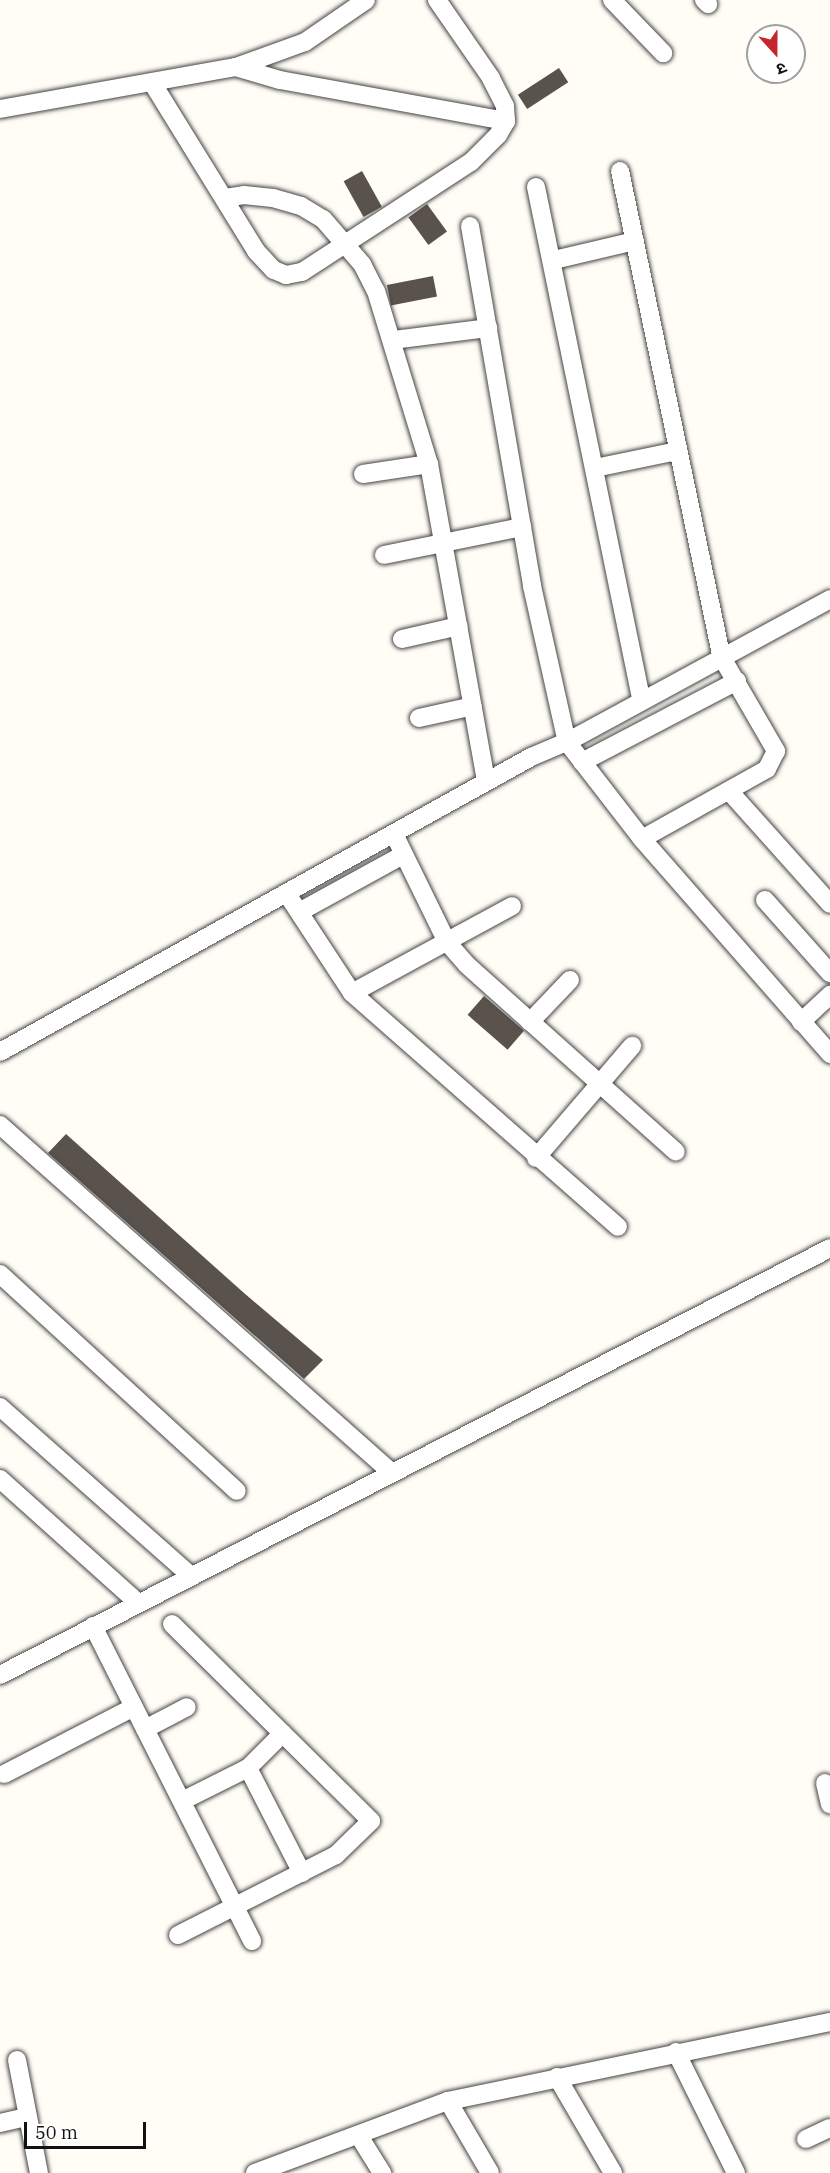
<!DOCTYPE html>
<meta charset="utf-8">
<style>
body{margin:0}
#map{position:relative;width:830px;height:2173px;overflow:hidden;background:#fffdf5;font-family:"IBM Plex Serif","Noto Sans Devanagari",serif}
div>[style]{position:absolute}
.building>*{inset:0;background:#5a524d;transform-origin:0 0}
.roads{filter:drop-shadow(0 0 2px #444) drop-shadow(0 0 2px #444)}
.street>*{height:18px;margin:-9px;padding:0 9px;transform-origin:9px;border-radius:9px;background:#fff}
span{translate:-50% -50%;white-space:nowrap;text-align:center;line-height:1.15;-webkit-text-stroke:6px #fff;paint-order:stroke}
.north{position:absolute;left:746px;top:24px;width:60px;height:60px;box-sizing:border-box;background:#fff;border:2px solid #a0a0a0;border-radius:50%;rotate:159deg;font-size:16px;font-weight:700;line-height:24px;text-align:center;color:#111}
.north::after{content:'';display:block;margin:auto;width:21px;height:27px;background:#c4262e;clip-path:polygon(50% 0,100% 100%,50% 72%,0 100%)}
.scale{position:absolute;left:24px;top:2122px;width:122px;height:27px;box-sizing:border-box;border:3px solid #111;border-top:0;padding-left:8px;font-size:18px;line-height:21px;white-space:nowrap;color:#111;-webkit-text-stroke:4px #fff;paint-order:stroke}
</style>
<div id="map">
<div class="building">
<i style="left:559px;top:68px;width:17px;height:49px;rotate:57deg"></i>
<i style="left:362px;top:171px;width:41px;height:21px;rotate:61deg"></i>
<i style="left:427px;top:204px;width:34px;height:23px;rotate:54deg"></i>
<i style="left:433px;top:276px;width:21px;height:47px;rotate:79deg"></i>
<i style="left:484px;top:996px;width:53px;height:25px;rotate:41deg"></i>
<i style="clip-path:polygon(66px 1134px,244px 1293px,323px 1360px,304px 1379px,48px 1153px)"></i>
</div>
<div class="roads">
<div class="street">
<i style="left:612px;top:0;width:74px;rotate:46.1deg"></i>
<i style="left:704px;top:0;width:6px;rotate:45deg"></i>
<i style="left:236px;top:67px;width:46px;rotate:16.5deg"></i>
<i style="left:280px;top:80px;width:230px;rotate:10.3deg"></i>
<i style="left:153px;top:84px;width:196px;rotate:58.3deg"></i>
<i style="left:256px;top:251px;width:26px;rotate:47deg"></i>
<i style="left:274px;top:270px;width:13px;rotate:23deg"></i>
<i style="left:286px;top:275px;width:16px;rotate:-11deg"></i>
<i style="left:302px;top:272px;width:202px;rotate:-33.1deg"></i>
<i style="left:471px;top:162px;width:38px;rotate:-45deg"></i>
<i style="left:498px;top:135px;width:16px;rotate:-60deg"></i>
<i style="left:506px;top:121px;width:15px;rotate:-94deg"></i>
<i style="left:505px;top:106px;width:31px;rotate:-117deg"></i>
<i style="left:491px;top:78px;width:95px;rotate:-124.7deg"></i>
<i style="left:0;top:109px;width:240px;rotate:-10.1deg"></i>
<i style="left:236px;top:67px;width:73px;rotate:-19.9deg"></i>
<i style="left:305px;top:42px;width:74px;rotate:-34.5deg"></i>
<i style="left:620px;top:171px;width:495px;rotate:78.2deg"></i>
<i style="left:721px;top:656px;width:110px;rotate:59.9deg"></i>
<i style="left:776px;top:751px;width:20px;rotate:117deg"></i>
<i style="left:767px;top:769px;width:143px;rotate:150.8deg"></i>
<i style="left:536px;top:187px;width:522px;rotate:78.39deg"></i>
<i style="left:225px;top:198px;width:19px;rotate:-9deg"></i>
<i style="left:244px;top:195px;width:29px;rotate:6deg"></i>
<i style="left:273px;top:198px;width:29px;rotate:16deg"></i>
<i style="left:301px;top:206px;width:26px;rotate:31deg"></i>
<i style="left:323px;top:219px;width:60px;rotate:49.1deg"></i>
<i style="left:362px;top:264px;width:30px;rotate:63deg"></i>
<i style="left:376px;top:291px;width:181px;rotate:73deg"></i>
<i style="left:429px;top:464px;width:323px;rotate:79.8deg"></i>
<i style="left:470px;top:226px;width:365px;rotate:80.2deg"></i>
<i style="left:532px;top:586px;width:160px;rotate:77.4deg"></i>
<i style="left:567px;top:742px;width:123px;rotate:52.3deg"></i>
<i style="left:642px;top:839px;width:286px;rotate:48.8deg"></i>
<i style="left:554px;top:260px;width:83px;rotate:-13.2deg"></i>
<i style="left:393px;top:340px;width:96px;rotate:-7.2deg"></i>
<i style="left:595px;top:468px;width:84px;rotate:-11.7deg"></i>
<i style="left:363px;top:474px;width:67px;rotate:-8.6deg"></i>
<i style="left:384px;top:555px;width:141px;rotate:-11.5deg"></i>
<i style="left:402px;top:639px;width:58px;rotate:-12.8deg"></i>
<i style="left:419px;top:718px;width:55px;rotate:-12.5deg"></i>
<i style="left:582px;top:762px;width:175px;rotate:-27.6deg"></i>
<i style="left:730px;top:792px;width:150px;rotate:48.2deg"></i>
<i style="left:395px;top:836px;width:118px;rotate:63.9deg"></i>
<i style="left:447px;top:942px;width:30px;rotate:49deg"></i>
<i style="left:467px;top:965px;width:280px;rotate:41.8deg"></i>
<i style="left:287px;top:894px;width:118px;rotate:56.7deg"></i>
<i style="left:352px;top:993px;width:354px;rotate:41.3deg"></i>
<i style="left:765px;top:900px;width:98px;rotate:48.3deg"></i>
<i style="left:301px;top:911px;width:116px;rotate:-28.8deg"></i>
<i style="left:352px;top:993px;width:182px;rotate:-28.5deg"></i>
<i style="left:530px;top:1022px;width:58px;rotate:-46.4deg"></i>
<i style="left:801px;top:1022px;width:40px;rotate:-43deg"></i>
<i style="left:0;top:1052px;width:607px;rotate:-29.05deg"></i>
<i style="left:531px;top:757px;width:39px;rotate:-23deg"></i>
<i style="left:567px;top:742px;width:299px;rotate:-28.5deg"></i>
<i style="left:0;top:1125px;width:523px;rotate:41.59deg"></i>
<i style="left:536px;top:1158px;width:148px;rotate:-49.4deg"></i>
<i style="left:0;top:1274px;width:321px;rotate:42.5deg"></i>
<i style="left:0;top:1407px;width:255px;rotate:41.5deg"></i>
<i style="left:0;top:1479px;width:186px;rotate:41.9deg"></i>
<i style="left:172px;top:1624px;width:280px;rotate:44.7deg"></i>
<i style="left:371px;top:1821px;width:49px;rotate:135.8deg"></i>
<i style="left:336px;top:1855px;width:177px;rotate:153.1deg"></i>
<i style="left:93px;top:1626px;width:353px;rotate:63.2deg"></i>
<i style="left:0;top:1675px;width:933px;rotate:-27.22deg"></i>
<i style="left:145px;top:1729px;width:47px;rotate:-27.6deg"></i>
<i style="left:248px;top:1768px;width:118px;rotate:62.8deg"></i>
<i style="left:4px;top:1774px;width:146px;rotate:-27.3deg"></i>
<i style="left:825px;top:1783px;width:22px;rotate:77deg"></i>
<i style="left:182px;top:1801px;width:74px;rotate:-26.6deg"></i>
<i style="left:248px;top:1768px;width:49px;rotate:-45deg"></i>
<i style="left:676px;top:2052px;width:135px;rotate:63.6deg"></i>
<i style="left:17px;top:2060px;width:115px;rotate:79deg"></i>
<i style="left:557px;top:2077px;width:111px;rotate:59.7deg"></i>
<i style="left:448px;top:2101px;width:83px;rotate:59.7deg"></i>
<i style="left:0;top:2123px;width:27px;rotate:-13deg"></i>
<i style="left:359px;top:2136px;width:44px;rotate:58.1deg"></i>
<i style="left:806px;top:2139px;width:26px;rotate:-25deg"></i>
<i style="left:255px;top:2173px;width:206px;rotate:-20.5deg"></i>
<i style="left:448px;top:2101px;width:390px;rotate:-11.7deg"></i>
</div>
</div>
<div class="north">उ</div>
<div class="scale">50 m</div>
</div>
